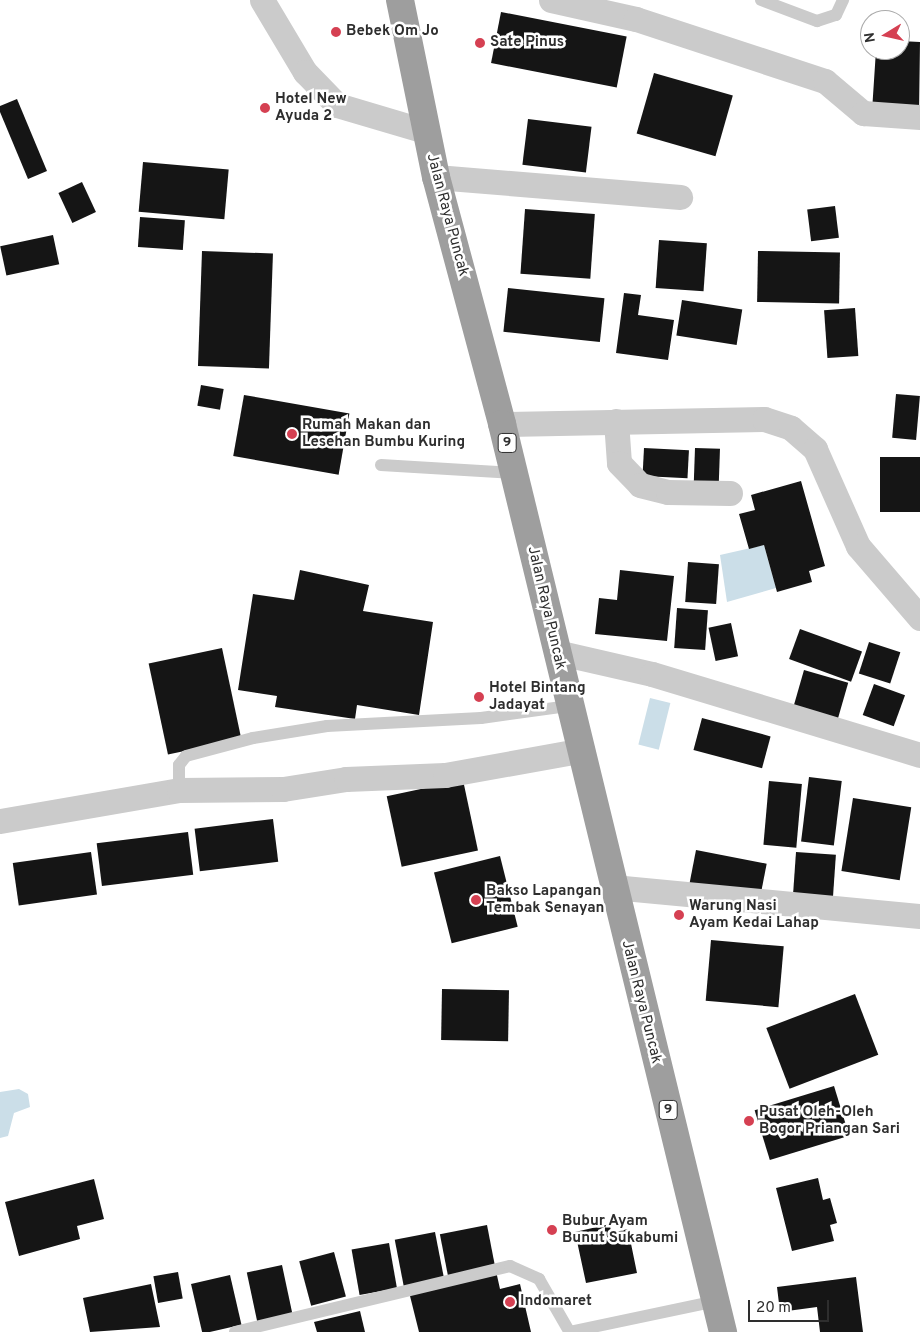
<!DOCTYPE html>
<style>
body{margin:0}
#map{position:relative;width:920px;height:1332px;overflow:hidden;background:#fff;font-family:Overpass,sans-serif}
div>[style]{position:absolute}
.water>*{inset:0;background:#cbdee8;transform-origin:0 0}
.building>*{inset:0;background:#151515;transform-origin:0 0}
.service>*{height:12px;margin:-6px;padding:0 6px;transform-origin:6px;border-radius:6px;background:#cbcbcb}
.minor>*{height:25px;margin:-12.5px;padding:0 12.5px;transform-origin:12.5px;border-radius:12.5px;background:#cbcbcb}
.trunk>*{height:28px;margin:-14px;padding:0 14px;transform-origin:14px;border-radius:14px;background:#9e9e9e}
.dots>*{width:14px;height:14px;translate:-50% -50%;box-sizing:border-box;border:2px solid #fff;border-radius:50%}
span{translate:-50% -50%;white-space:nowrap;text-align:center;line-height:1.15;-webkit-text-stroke:5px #fff;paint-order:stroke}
.shield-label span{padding:1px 4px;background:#fff;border:1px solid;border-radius:4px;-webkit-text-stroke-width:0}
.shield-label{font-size:14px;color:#2e2e2e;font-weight:700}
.poi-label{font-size:15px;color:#2e2e2e;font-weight:700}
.left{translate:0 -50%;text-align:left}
.street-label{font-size:15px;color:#2e2e2e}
.north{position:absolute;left:860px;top:10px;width:50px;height:50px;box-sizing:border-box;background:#fff;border:1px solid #ababab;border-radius:50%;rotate:261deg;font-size:14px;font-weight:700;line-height:20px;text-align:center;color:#2e2e2e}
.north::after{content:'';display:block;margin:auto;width:18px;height:22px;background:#d54052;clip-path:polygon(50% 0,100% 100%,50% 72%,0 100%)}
.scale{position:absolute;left:748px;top:1300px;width:81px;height:22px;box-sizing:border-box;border:2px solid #2e2e2e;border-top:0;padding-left:6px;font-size:15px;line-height:18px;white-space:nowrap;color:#2e2e2e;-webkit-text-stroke:4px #fff;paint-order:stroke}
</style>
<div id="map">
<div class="water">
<i style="clip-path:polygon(764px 545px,776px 588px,727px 602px,720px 555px)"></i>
<i style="left:650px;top:698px;width:21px;height:48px;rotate:14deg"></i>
<i style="clip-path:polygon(19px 1089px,28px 1094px,30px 1107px,14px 1113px,8px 1136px,0 1138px,0 1092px)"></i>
</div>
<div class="building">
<i style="left:501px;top:12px;width:128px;height:52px;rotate:11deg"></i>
<i style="clip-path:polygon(900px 41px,920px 42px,919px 114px,872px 111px,876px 50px,900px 50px)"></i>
<i style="left:654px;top:73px;width:82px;height:63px;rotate:16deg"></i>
<i style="clip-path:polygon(17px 99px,47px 171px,28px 179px,0 112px,0 106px)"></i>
<i style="left:528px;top:119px;width:64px;height:46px;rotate:7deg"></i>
<i style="left:143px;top:162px;width:86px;height:50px;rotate:5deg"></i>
<i style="left:82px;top:182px;width:33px;height:26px;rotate:65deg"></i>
<i style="left:835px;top:206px;width:32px;height:28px;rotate:83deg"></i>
<i style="left:525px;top:209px;width:70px;height:65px;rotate:4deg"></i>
<i style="left:140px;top:217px;width:45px;height:30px;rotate:4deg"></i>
<i style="left:53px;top:235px;width:30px;height:54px;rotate:78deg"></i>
<i style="left:659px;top:240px;width:48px;height:48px;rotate:4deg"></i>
<i style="left:202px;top:251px;width:71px;height:115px;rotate:2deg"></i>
<i style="left:758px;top:251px;width:82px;height:51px;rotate:1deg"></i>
<i style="left:508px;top:288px;width:97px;height:44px;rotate:6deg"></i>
<i style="clip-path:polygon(624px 293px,641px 295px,638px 315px,674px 320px,668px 360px,616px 353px)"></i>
<i style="left:682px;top:300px;width:61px;height:36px;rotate:9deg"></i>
<i style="left:855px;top:308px;width:48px;height:31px;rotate:86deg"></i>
<i style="left:201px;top:385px;width:23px;height:21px;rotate:10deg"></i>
<i style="left:896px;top:394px;width:24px;height:44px;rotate:5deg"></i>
<i style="left:244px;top:395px;width:107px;height:62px;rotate:10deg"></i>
<i style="left:644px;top:448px;width:45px;height:28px;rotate:3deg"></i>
<i style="left:695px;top:448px;width:25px;height:41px;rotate:2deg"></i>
<i style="left:880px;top:457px;width:40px;height:55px"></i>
<i style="clip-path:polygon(801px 481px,825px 566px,809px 571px,812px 582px,777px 592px,764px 545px,749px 549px,739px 514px,755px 510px,751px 495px)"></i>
<i style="left:688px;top:562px;width:31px;height:40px;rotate:4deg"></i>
<i style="clip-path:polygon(300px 570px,369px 585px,363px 611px,433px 622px,419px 715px,357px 705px,355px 719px,275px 707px,277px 696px,238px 690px,253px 594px,294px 600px)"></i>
<i style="clip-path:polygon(620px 570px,674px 576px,667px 641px,595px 634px,599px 598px,617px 600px)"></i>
<i style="left:677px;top:608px;width:31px;height:40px;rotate:4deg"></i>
<i style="left:731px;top:623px;width:34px;height:23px;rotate:78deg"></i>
<i style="left:800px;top:629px;width:66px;height:32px;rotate:20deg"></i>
<i style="left:869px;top:642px;width:33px;height:33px;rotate:18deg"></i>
<i style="left:222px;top:648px;width:93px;height:75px;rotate:78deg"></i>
<i style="left:804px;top:670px;width:46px;height:38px;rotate:16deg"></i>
<i style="left:874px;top:684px;width:33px;height:33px;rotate:20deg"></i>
<i style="left:702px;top:718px;width:71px;height:33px;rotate:15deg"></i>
<i style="left:809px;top:777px;width:33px;height:65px;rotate:7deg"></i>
<i style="left:463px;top:780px;width:72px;height:78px;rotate:78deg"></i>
<i style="left:769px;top:781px;width:33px;height:64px;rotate:5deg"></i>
<i style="left:853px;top:798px;width:59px;height:74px;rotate:9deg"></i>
<i style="left:273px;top:819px;width:43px;height:79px;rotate:83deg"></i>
<i style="left:188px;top:832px;width:43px;height:92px;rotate:83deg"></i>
<i style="left:696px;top:850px;width:72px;height:34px;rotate:11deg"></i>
<i style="left:91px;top:852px;width:43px;height:79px;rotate:82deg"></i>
<i style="left:796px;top:852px;width:40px;height:43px;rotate:4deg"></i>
<i style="left:500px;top:856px;width:73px;height:68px;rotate:76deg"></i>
<i style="left:711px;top:940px;width:73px;height:61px;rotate:5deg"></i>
<i style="left:442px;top:989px;width:67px;height:51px;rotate:1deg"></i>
<i style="left:855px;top:994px;width:65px;height:95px;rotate:69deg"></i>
<i style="left:834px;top:1086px;width:52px;height:83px;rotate:73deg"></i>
<i style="clip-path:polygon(818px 1178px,823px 1200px,830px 1198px,837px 1223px,830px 1225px,834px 1241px,792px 1251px,776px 1188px)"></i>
<i style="clip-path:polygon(94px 1179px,104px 1219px,77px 1226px,80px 1239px,19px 1256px,5px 1202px)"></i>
<i style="clip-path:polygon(610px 1224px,611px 1233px,628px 1229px,637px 1273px,586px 1283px,575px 1232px)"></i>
<i style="left:487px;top:1225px;width:44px;height:48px;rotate:79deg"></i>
<i style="left:435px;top:1232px;width:48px;height:41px;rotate:79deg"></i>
<i style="left:389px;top:1243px;width:46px;height:38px;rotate:80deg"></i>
<i style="left:334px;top:1252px;width:46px;height:36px;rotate:75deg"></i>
<i style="left:282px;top:1265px;width:52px;height:36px;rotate:78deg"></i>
<i style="clip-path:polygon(496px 1271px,500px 1289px,520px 1284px,531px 1332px,419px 1332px,409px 1292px)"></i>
<i style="left:178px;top:1272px;width:27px;height:25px;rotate:80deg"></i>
<i style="left:230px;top:1275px;width:51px;height:40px;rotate:77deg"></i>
<i style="clip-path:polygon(856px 1277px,863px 1332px,820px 1332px,817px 1307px,780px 1312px,777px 1287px)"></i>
<i style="clip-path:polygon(151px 1284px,160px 1327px,90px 1332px,83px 1298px)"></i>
<i style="clip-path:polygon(360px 1311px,365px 1332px,317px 1332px,314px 1322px)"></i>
</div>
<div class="service">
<i style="left:761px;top:0;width:60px;rotate:20.6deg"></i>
<i style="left:817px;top:21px;width:20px;rotate:-18deg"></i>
<i style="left:836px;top:15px;width:17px;rotate:-65deg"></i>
<i style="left:381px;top:465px;width:133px;rotate:3.4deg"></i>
<i style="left:179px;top:790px;width:25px;rotate:-90deg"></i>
<i style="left:179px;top:765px;width:11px;rotate:-52deg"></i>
<i style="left:186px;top:756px;width:69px;rotate:-15deg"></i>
<i style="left:253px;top:738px;width:75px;rotate:-9.2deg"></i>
<i style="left:327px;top:726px;width:154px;rotate:-3deg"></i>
<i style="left:481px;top:718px;width:89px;rotate:-7.8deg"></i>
<i style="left:235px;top:1332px;width:283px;rotate:-13.5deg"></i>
<i style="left:510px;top:1266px;width:32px;rotate:24deg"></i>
<i style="left:539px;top:1279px;width:60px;rotate:60deg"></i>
<i style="left:569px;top:1332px;width:150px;rotate:-11.9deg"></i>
</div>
<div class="minor">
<i style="left:262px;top:0;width:84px;rotate:59.2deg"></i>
<i style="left:305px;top:72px;width:46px;rotate:45.9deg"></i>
<i style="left:337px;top:105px;width:92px;rotate:16.5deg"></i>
<i style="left:551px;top:0;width:87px;rotate:12.6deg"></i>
<i style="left:636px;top:19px;width:199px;rotate:18.2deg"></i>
<i style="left:825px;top:81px;width:50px;rotate:40.1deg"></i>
<i style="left:863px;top:113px;width:57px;rotate:4deg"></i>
<i style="left:436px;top:177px;width:245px;rotate:4.7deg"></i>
<i style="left:616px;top:421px;width:42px;rotate:85.9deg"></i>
<i style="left:619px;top:463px;width:30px;rotate:46deg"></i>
<i style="left:640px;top:485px;width:29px;rotate:14deg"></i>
<i style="left:668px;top:492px;width:62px;rotate:0.9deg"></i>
<i style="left:502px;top:424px;width:262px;rotate:-1.1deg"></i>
<i style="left:764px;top:419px;width:28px;rotate:18deg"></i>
<i style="left:791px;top:428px;width:32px;rotate:41deg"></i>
<i style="left:815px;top:449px;width:106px;rotate:66.1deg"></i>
<i style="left:858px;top:546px;width:95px;rotate:49.3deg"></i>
<i style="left:556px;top:652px;width:98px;rotate:12.9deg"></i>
<i style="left:652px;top:674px;width:280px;rotate:16.8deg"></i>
<i style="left:0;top:821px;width:182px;rotate:-9.8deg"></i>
<i style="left:179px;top:790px;width:104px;rotate:-0.6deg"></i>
<i style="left:283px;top:789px;width:64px;rotate:-9deg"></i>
<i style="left:346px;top:779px;width:99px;rotate:-2.3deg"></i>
<i style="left:445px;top:775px;width:136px;rotate:-10.2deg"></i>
<i style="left:613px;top:887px;width:308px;rotate:5.4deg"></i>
</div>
<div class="trunk">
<i style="left:400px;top:0;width:181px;rotate:78.5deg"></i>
<i style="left:436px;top:177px;width:256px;rotate:75deg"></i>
<i style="left:502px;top:424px;width:935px;rotate:76.32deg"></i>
</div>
<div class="dots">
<i style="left:336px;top:32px;background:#d54052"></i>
<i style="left:480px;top:43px;background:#d54052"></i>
<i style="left:265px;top:108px;background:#d54052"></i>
<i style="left:292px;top:434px;background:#d54052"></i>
<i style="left:479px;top:697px;background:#d54052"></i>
<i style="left:476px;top:900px;background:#d54052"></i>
<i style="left:679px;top:915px;background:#d54052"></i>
<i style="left:749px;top:1121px;background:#d54052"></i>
<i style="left:552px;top:1230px;background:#d54052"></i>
<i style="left:510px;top:1302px;background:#d54052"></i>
</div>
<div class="shield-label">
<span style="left:507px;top:443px">9</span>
<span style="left:668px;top:1110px">9</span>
</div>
<div class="poi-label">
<span class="left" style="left:346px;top:32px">Bebek Om Jo</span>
<span class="left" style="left:490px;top:43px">Sate Pinus</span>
<span class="left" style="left:275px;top:108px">Hotel New<br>Ayuda 2</span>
<span class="left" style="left:302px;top:434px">Rumah Makan dan<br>Lesehan Bumbu Kuring</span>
<span class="left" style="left:489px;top:697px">Hotel Bintang<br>Jadayat</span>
<span class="left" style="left:486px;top:900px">Bakso Lapangan<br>Tembak Senayan</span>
<span class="left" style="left:689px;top:915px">Warung Nasi<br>Ayam Kedai Lahap</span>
<span class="left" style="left:759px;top:1121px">Pusat Oleh-Oleh<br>Bogor Priangan Sari</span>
<span class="left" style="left:562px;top:1230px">Bubur Ayam<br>Bunut Sukabumi</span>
<span class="left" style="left:520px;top:1302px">Indomaret</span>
</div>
<div class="street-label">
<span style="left:447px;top:215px;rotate:75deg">Jalan Raya Puncak</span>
<span style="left:546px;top:608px;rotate:77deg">Jalan Raya Puncak</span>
<span style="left:641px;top:1002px;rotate:76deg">Jalan Raya Puncak</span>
</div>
<div class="north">N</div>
<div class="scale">20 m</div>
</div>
